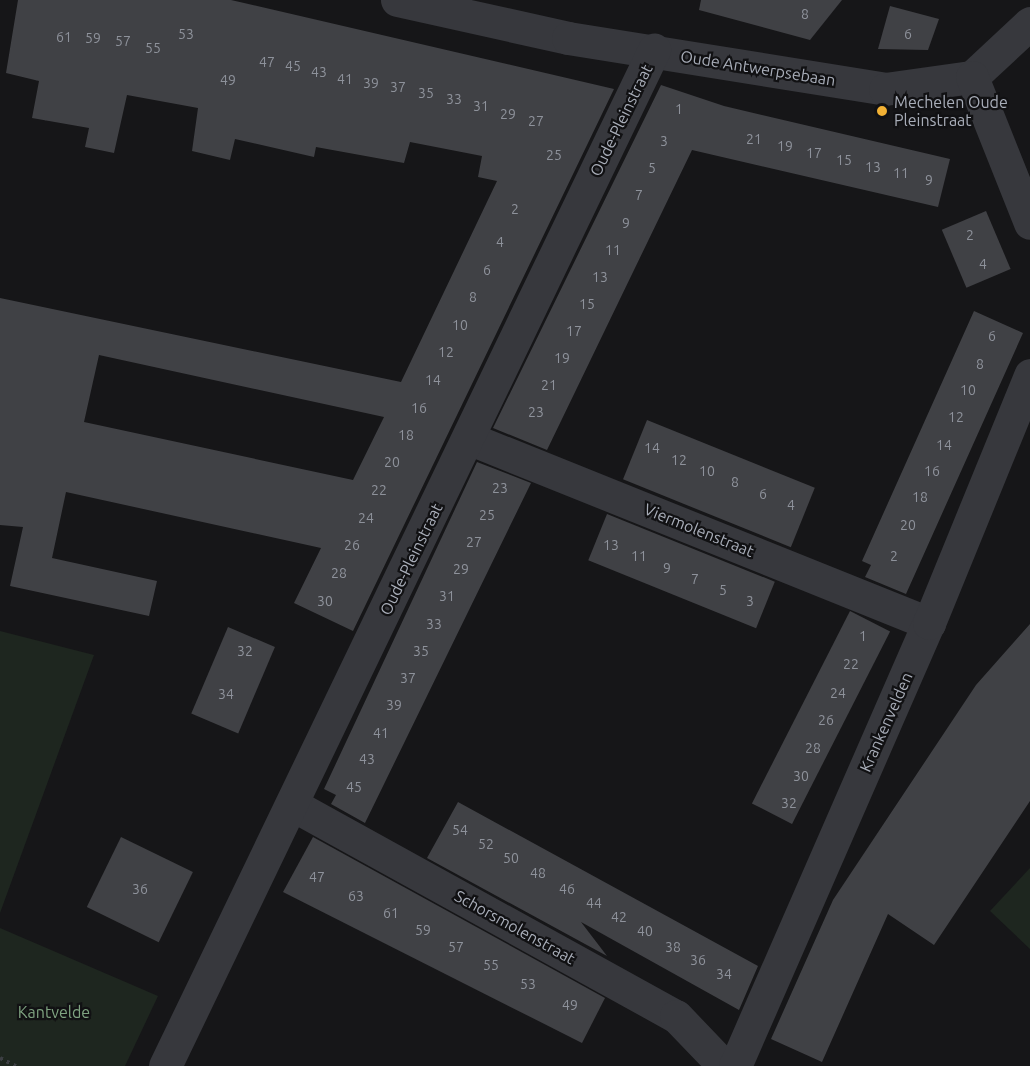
<!DOCTYPE html>
<style>
body{margin:0}
#map{position:relative;width:1030px;height:1066px;overflow:hidden;background:#161618;font-family:Ubuntu,sans-serif}
div>[style]{position:absolute}
.green>*{inset:0;background:#1e261f}
.building>*{inset:0;background:#404145;transform-origin:0 0}
.path>*{height:4px;margin-top:-2px;transform-origin:0;background:repeating-linear-gradient(90deg,#3d3f44 0 3px,transparent 0 7.5px)}
.minor>*{height:33px;margin:-16.5px;padding:0 16.5px;transform-origin:16.5px;border-radius:16.5px;background:#37383d}
.dots>*{width:16px;height:16px;translate:-50% -50%;box-sizing:border-box;border:3px solid #111113;border-radius:50%}
span{translate:-50% -50%;white-space:nowrap;text-align:center;line-height:1.15;-webkit-text-stroke:4.5px #111113;paint-order:stroke}
.number-label{font-size:14px;color:#8e929b}
.number-label span{-webkit-text-stroke-width:0}
.street-label{font-size:16px;color:#a8adb8}
.poi-label{font-size:16px;color:#a8adb8}
.left{translate:0 -50%;text-align:left}
.park-label{font-size:16px;color:#7fa381}
</style>
<div id="map">
<div class="green">
<i style="clip-path:polygon(0 631px,94px 655px,0 913px)"></i>
<i style="clip-path:polygon(1030px 868px,1030px 949px,990px 911px)"></i>
<i style="clip-path:polygon(0 928px,158px 996px,125px 1066px,0 1066px)"></i>
</div>
<div class="building">
<i style="clip-path:polygon(evenodd,18px 0,231px 0,614px 89px,353px 631px,294px 603px,321px 548px,66px 492px,52px 558px,157px 581px,149px 616px,10px 586px,23px 527px,0 525px,0 298px,401px 382px,497px 181px,478px 177px,482px 156px,410px 142px,404px 163px,316px 147px,314px 157px,235px 139px,230px 160px,192px 151px,198px 108px,127px 95px,114px 153px,85px 147px,89px 128px,32px 118px,39px 81px,6px 73px,18px 0,99px 355px,384px 417px,353px 480px,84px 422px,99px 355px)"></i>
<i style="clip-path:polygon(701px 0,842px 0,810px 40px,699px 10px)"></i>
<i style="clip-path:polygon(890px 6px,939px 19px,928px 50px,878px 49px)"></i>
<i style="clip-path:polygon(661px 85px,724px 106px,950px 159px,938px 207px,692px 150px,547px 450px,493px 428px)"></i>
<i style="left:986px;top:211px;width:63px;height:48px;rotate:67deg"></i>
<i style="clip-path:polygon(974px 311px,1023px 333px,906px 594px,865px 577px,871px 565px,862px 561px)"></i>
<i style="left:647px;top:420px;width:181px;height:64px;rotate:22deg"></i>
<i style="clip-path:polygon(477px 462px,531px 483px,365px 823px,331px 804px,336px 795px,324px 789px)"></i>
<i style="left:607px;top:514px;width:181px;height:50px;rotate:22deg"></i>
<i style="left:850px;top:611px;width:45px;height:216px;rotate:27deg"></i>
<i style="clip-path:polygon(1030px 624px,1030px 801px,934px 945px,888px 914px,822px 1062px,771px 1039px,833px 900px,976px 685px)"></i>
<i style="left:228px;top:627px;width:51px;height:94px;rotate:23deg"></i>
<i style="clip-path:polygon(458px 802px,758px 966px,739px 1010px,581px 922px,607px 956px,427px 858px)"></i>
<i style="left:121px;top:837px;width:80px;height:78px;rotate:26deg"></i>
<i style="clip-path:polygon(313px 837px,605px 998px,582px 1043px,283px 892px)"></i>
</div>
<div class="path">
<i style="left:0;top:1058px;width:18px;rotate:27deg"></i>
</div>
<div class="minor">
<i style="left:397px;top:0;width:175px;rotate:12.5deg"></i>
<i style="left:568px;top:38px;width:321px;rotate:9.1deg"></i>
<i style="left:885px;top:89px;width:88px;rotate:-7.9deg"></i>
<i style="left:972px;top:77px;width:79px;rotate:-43deg"></i>
<i style="left:972px;top:77px;width:157px;rotate:68.3deg"></i>
<i style="left:468px;top:438px;width:497px;rotate:21.9deg"></i>
<i style="left:293px;top:805px;width:437px;rotate:28.9deg"></i>
<i style="left:676px;top:1016px;width:69px;rotate:46.2deg"></i>
<i style="left:165px;top:1066px;width:1128px;rotate:-64.3deg"></i>
<i style="left:735px;top:1066px;width:484px;rotate:-66.4deg"></i>
<i style="left:929px;top:623px;width:268px;rotate:-67.8deg"></i>
</div>
<div class="dots">
<i style="left:882px;top:111px;background:#f2b134"></i>
</div>
<div class="number-label">
<span style="left:805px;top:14px">8</span>
<span style="left:186px;top:34px">53</span>
<span style="left:908px;top:34px">6</span>
<span style="left:64px;top:37px">61</span>
<span style="left:93px;top:38px">59</span>
<span style="left:123px;top:41px">57</span>
<span style="left:153px;top:48px">55</span>
<span style="left:267px;top:62px">47</span>
<span style="left:293px;top:66px">45</span>
<span style="left:319px;top:72px">43</span>
<span style="left:345px;top:79px">41</span>
<span style="left:228px;top:80px">49</span>
<span style="left:371px;top:83px">39</span>
<span style="left:398px;top:87px">37</span>
<span style="left:426px;top:93px">35</span>
<span style="left:454px;top:99px">33</span>
<span style="left:481px;top:106px">31</span>
<span style="left:679px;top:109px">1</span>
<span style="left:508px;top:114px">29</span>
<span style="left:536px;top:121px">27</span>
<span style="left:754px;top:139px">21</span>
<span style="left:664px;top:141px">3</span>
<span style="left:785px;top:146px">19</span>
<span style="left:814px;top:153px">17</span>
<span style="left:554px;top:155px">25</span>
<span style="left:844px;top:160px">15</span>
<span style="left:873px;top:167px">13</span>
<span style="left:652px;top:168px">5</span>
<span style="left:901px;top:173px">11</span>
<span style="left:929px;top:180px">9</span>
<span style="left:639px;top:195px">7</span>
<span style="left:515px;top:209px">2</span>
<span style="left:626px;top:223px">9</span>
<span style="left:970px;top:235px">2</span>
<span style="left:500px;top:242px">4</span>
<span style="left:613px;top:250px">11</span>
<span style="left:983px;top:264px">4</span>
<span style="left:487px;top:270px">6</span>
<span style="left:600px;top:277px">13</span>
<span style="left:473px;top:297px">8</span>
<span style="left:587px;top:304px">15</span>
<span style="left:460px;top:325px">10</span>
<span style="left:574px;top:331px">17</span>
<span style="left:992px;top:336px">6</span>
<span style="left:446px;top:352px">12</span>
<span style="left:562px;top:358px">19</span>
<span style="left:980px;top:364px">8</span>
<span style="left:433px;top:380px">14</span>
<span style="left:549px;top:385px">21</span>
<span style="left:968px;top:390px">10</span>
<span style="left:419px;top:408px">16</span>
<span style="left:536px;top:412px">23</span>
<span style="left:956px;top:417px">12</span>
<span style="left:406px;top:435px">18</span>
<span style="left:944px;top:445px">14</span>
<span style="left:652px;top:448px">14</span>
<span style="left:679px;top:460px">12</span>
<span style="left:392px;top:462px">20</span>
<span style="left:707px;top:471px">10</span>
<span style="left:932px;top:471px">16</span>
<span style="left:735px;top:482px">8</span>
<span style="left:500px;top:488px">23</span>
<span style="left:379px;top:490px">22</span>
<span style="left:763px;top:494px">6</span>
<span style="left:920px;top:497px">18</span>
<span style="left:791px;top:505px">4</span>
<span style="left:487px;top:515px">25</span>
<span style="left:366px;top:518px">24</span>
<span style="left:908px;top:525px">20</span>
<span style="left:474px;top:542px">27</span>
<span style="left:352px;top:545px">26</span>
<span style="left:611px;top:545px">13</span>
<span style="left:639px;top:556px">11</span>
<span style="left:894px;top:556px">2</span>
<span style="left:667px;top:568px">9</span>
<span style="left:461px;top:569px">29</span>
<span style="left:339px;top:573px">28</span>
<span style="left:695px;top:579px">7</span>
<span style="left:723px;top:590px">5</span>
<span style="left:447px;top:596px">31</span>
<span style="left:325px;top:601px">30</span>
<span style="left:750px;top:601px">3</span>
<span style="left:434px;top:624px">33</span>
<span style="left:863px;top:636px">1</span>
<span style="left:245px;top:651px">32</span>
<span style="left:421px;top:651px">35</span>
<span style="left:851px;top:664px">22</span>
<span style="left:408px;top:678px">37</span>
<span style="left:838px;top:693px">24</span>
<span style="left:226px;top:694px">34</span>
<span style="left:394px;top:705px">39</span>
<span style="left:826px;top:720px">26</span>
<span style="left:381px;top:733px">41</span>
<span style="left:813px;top:748px">28</span>
<span style="left:367px;top:759px">43</span>
<span style="left:801px;top:776px">30</span>
<span style="left:354px;top:787px">45</span>
<span style="left:789px;top:803px">32</span>
<span style="left:460px;top:830px">54</span>
<span style="left:486px;top:844px">52</span>
<span style="left:511px;top:858px">50</span>
<span style="left:538px;top:873px">48</span>
<span style="left:317px;top:877px">47</span>
<span style="left:140px;top:889px">36</span>
<span style="left:567px;top:889px">46</span>
<span style="left:356px;top:896px">63</span>
<span style="left:594px;top:903px">44</span>
<span style="left:391px;top:913px">61</span>
<span style="left:619px;top:917px">42</span>
<span style="left:423px;top:930px">59</span>
<span style="left:645px;top:931px">40</span>
<span style="left:456px;top:947px">57</span>
<span style="left:673px;top:947px">38</span>
<span style="left:698px;top:960px">36</span>
<span style="left:491px;top:965px">55</span>
<span style="left:724px;top:974px">34</span>
<span style="left:528px;top:984px">53</span>
<span style="left:570px;top:1005px">49</span>
</div>
<div class="street-label">
<span style="left:758px;top:68px;rotate:9deg">Oude Antwerpsebaan</span>
<span style="left:621px;top:120px;rotate:-64deg">Oude-Pleinstraat</span>
<span style="left:699px;top:530px;rotate:22deg">Viermolenstraat</span>
<span style="left:411px;top:559px;rotate:-64deg">Oude-Pleinstraat</span>
<span style="left:886px;top:722px;rotate:-66deg">Krankenvelden</span>
<span style="left:515px;top:927px;rotate:29deg">Schorsmolenstraat</span>
</div>
<div class="poi-label">
<span class="left" style="left:894px;top:111px">Mechelen Oude<br>Pleinstraat</span>
</div>
<div class="park-label">
<span style="left:54px;top:1012px">Kantvelde</span>
</div>
</div>
